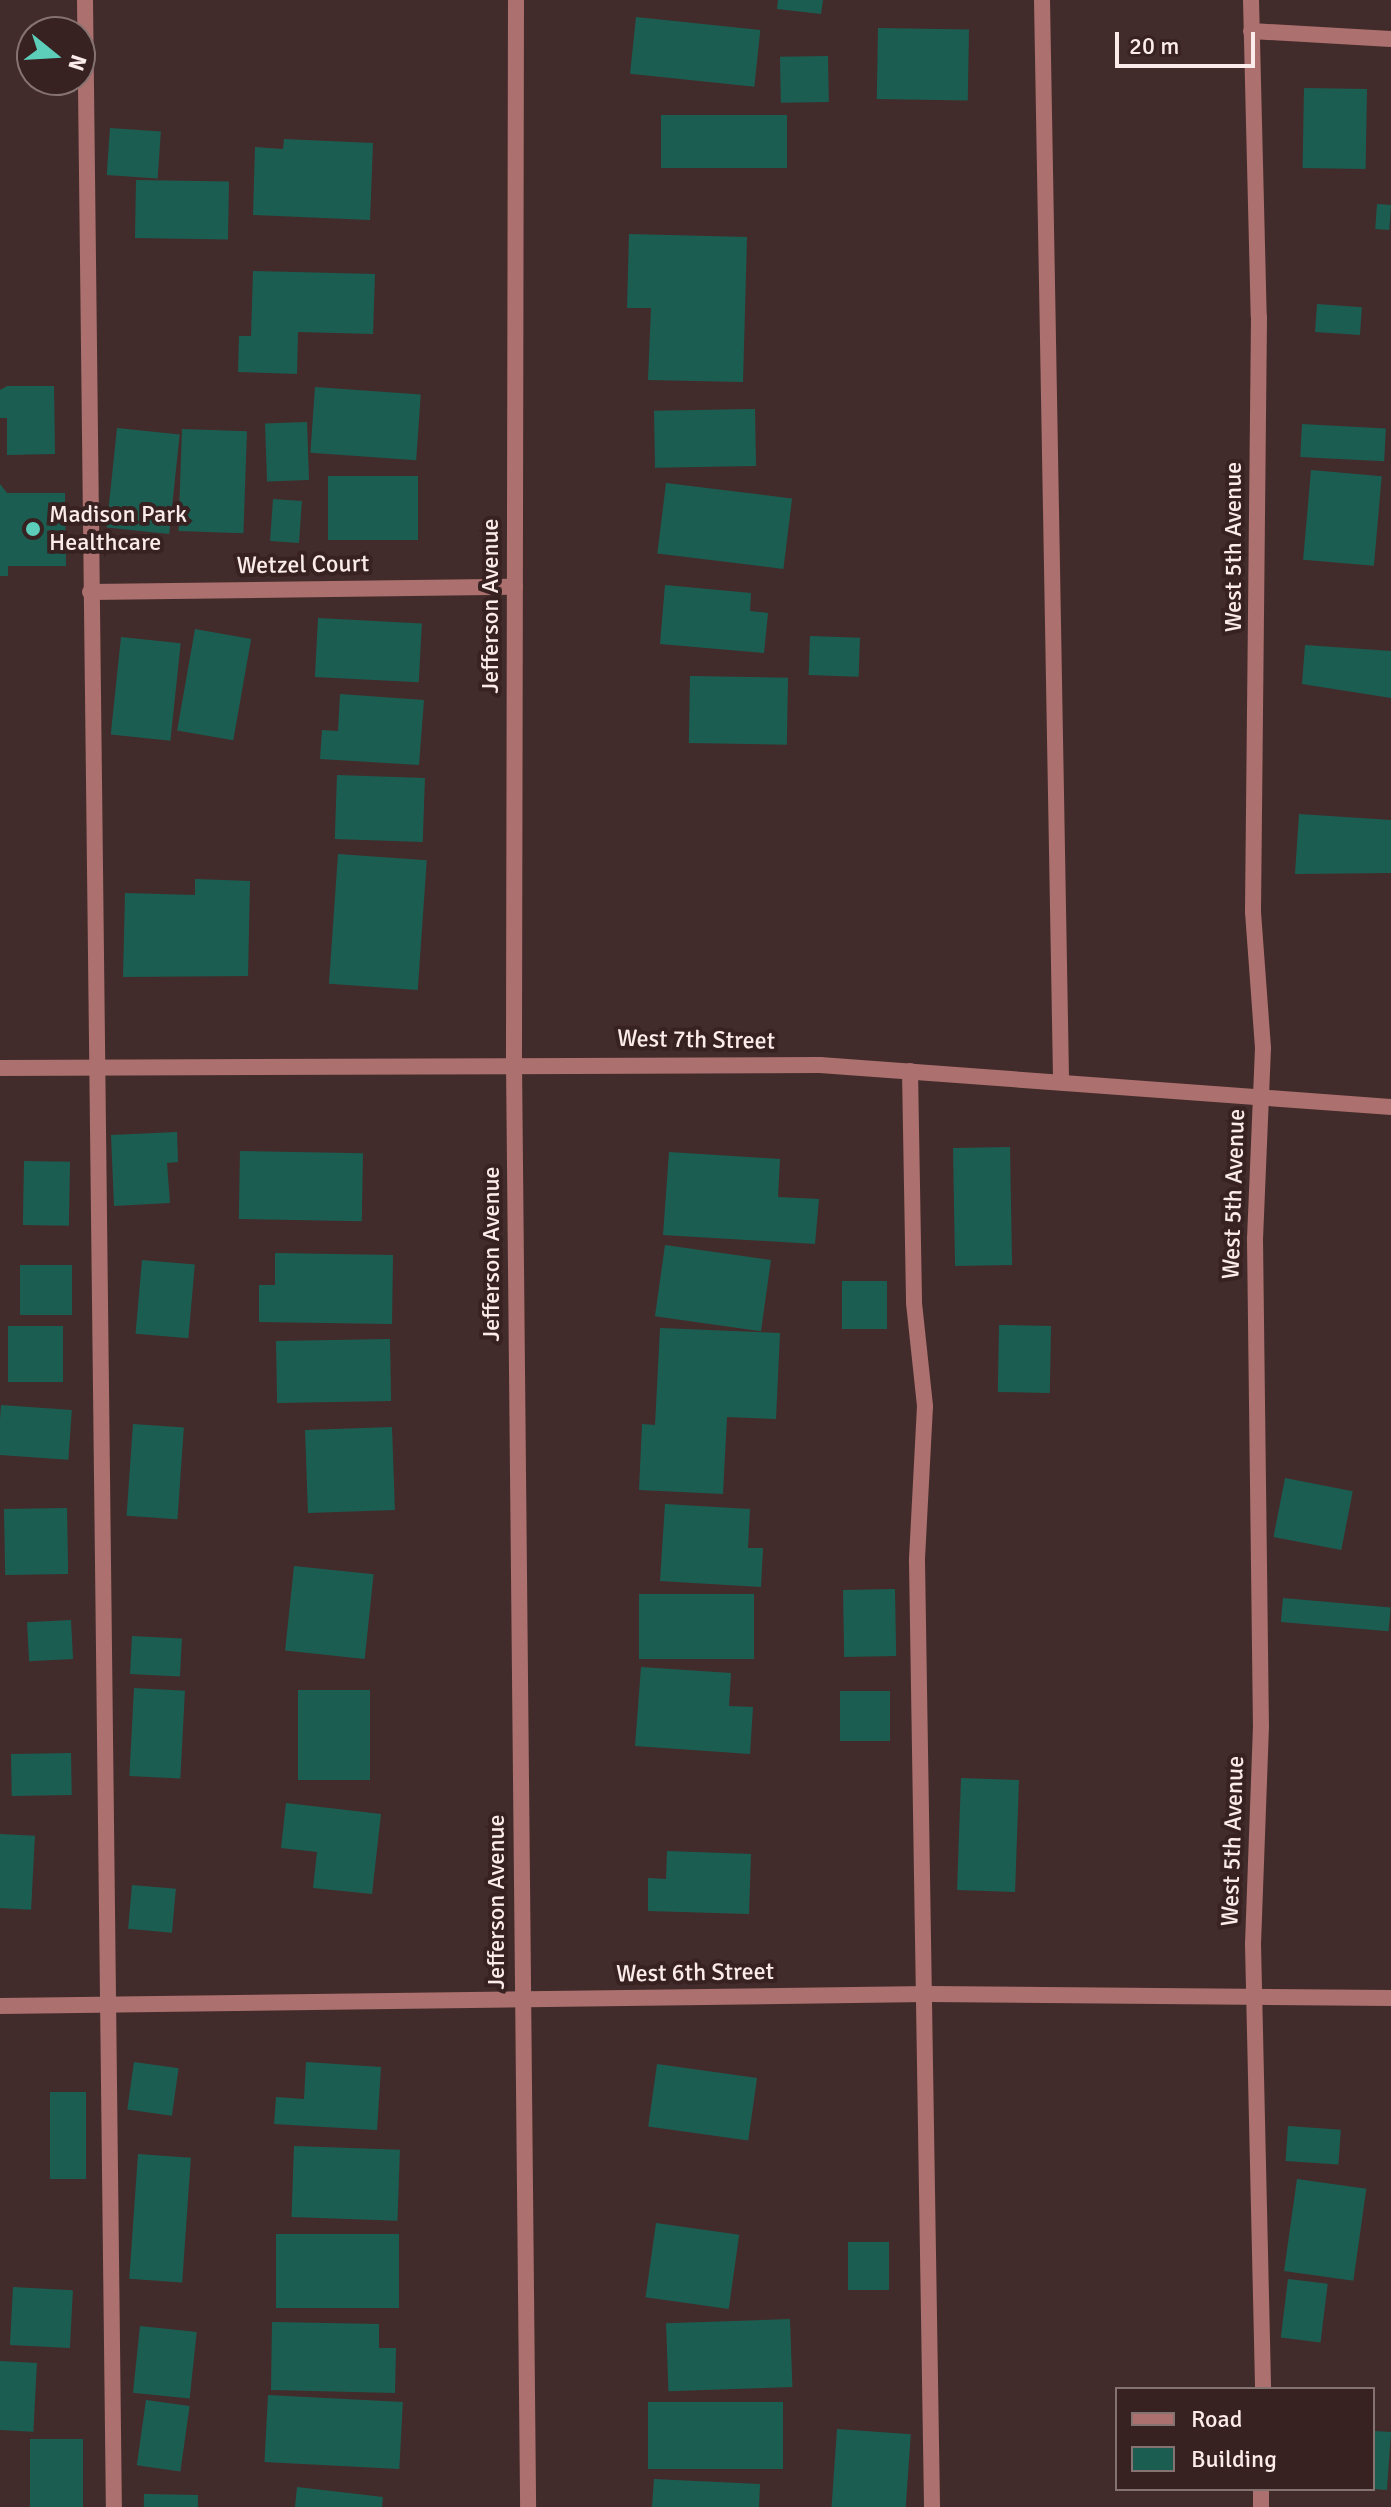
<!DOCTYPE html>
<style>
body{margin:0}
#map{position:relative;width:1391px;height:2507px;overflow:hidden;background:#422c2b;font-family:Signika,sans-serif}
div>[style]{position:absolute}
.building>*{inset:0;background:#1c5d52;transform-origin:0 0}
.lane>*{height:16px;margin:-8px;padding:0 8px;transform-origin:8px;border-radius:8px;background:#ac706e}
.street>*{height:16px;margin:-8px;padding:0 8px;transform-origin:8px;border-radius:8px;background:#ac706e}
.dots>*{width:22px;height:22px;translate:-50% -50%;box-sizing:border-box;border:4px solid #372221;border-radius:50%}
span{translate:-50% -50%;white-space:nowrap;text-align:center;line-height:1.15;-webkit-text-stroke:8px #372221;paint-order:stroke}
.poi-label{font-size:24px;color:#fbeceb}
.left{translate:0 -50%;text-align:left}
.street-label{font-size:24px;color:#fbeceb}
.legend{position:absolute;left:1115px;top:2387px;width:260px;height:104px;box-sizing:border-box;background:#372221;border:2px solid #857372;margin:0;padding:10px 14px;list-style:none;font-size:24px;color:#fbeceb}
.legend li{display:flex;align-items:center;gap:16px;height:40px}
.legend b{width:40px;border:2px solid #857372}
.north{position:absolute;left:16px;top:16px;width:80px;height:80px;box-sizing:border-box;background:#372221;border:2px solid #857372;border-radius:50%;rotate:108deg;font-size:22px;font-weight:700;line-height:32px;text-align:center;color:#fbeceb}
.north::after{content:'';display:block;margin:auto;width:28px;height:36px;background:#5cceba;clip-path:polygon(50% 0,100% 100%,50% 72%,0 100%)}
.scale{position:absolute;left:1115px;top:32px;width:140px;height:36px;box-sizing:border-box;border:4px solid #fbeceb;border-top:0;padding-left:10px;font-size:24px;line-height:28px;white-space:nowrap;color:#fbeceb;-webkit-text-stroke:6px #372221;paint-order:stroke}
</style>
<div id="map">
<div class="building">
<i style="clip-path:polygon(778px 0,823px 0,821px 14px,777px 9px)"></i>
<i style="left:636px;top:17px;width:125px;height:57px;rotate:6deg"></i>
<i style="left:878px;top:28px;width:91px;height:71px;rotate:1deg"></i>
<i style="left:828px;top:56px;width:46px;height:48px;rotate:89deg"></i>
<i style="left:1304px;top:88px;width:63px;height:80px;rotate:1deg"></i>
<i style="left:787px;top:115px;width:53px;height:126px;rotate:90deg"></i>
<i style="left:110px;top:128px;width:51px;height:47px;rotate:4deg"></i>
<i style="clip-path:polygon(284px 139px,373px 143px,370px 220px,253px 215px,255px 147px,283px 149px)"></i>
<i style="left:136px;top:180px;width:93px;height:58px;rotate:1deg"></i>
<i style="left:1377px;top:204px;width:14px;height:25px;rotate:4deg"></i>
<i style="clip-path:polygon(629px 234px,747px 237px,743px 382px,648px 380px,651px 308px,627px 308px)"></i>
<i style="clip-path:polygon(253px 271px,375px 274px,373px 334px,298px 332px,297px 374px,238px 372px,239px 336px,251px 336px)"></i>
<i style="left:1317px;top:304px;width:45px;height:28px;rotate:4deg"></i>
<i style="clip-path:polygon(7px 386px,54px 386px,55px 454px,7px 455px,7px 418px,0 418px,0 390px)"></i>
<i style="left:315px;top:387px;width:106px;height:66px;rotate:4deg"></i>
<i style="left:755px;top:409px;width:57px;height:101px;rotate:89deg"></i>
<i style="left:307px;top:422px;width:58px;height:42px;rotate:88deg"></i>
<i style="left:1302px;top:424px;width:84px;height:33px;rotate:3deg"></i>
<i style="left:117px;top:428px;width:63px;height:100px;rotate:6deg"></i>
<i style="left:182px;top:429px;width:65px;height:102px;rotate:2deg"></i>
<i style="left:1311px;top:470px;width:71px;height:90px;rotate:5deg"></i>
<i style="left:328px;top:476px;width:90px;height:64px"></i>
<i style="left:666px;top:483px;width:127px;height:71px;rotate:7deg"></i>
<i style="clip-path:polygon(0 484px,7px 493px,65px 493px,66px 566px,8px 566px,8px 576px,0 576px)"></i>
<i style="left:273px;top:499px;width:29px;height:42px;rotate:4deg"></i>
<i style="clip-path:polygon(665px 585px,751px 593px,750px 611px,768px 613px,764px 653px,660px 644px)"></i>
<i style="left:318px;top:618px;width:104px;height:59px;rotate:3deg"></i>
<i style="left:195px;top:629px;width:57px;height:103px;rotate:10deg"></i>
<i style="left:810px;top:636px;width:50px;height:39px;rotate:2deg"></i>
<i style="left:121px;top:637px;width:60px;height:98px;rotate:6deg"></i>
<i style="clip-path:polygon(1305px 645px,1391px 651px,1391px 698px,1302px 684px)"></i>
<i style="left:690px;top:676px;width:98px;height:67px;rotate:1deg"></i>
<i style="clip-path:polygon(340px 694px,424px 700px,419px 765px,320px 759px,322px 730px,338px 731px)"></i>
<i style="left:337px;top:775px;width:88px;height:64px;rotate:2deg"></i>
<i style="clip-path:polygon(1299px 814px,1391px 820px,1391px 873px,1295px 874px)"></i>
<i style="left:338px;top:854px;width:89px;height:130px;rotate:4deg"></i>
<i style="clip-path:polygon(195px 879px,250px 881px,248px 976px,123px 977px,125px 893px,195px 895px)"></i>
<i style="clip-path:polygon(177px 1132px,178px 1162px,167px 1163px,170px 1203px,114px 1206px,111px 1135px)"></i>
<i style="left:1010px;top:1147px;width:118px;height:57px;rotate:89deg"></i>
<i style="left:240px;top:1151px;width:123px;height:68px;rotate:1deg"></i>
<i style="clip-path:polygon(669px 1152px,780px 1159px,778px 1197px,819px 1199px,815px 1244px,663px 1235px)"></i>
<i style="left:24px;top:1161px;width:46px;height:64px;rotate:1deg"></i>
<i style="left:665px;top:1245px;width:107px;height:72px;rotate:8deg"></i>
<i style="clip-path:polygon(275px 1253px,393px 1255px,392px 1324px,259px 1322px,259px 1285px,275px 1285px)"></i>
<i style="left:142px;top:1260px;width:53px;height:74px;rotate:5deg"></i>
<i style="left:20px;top:1265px;width:52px;height:50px"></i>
<i style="left:842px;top:1281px;width:45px;height:48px"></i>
<i style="left:999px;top:1325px;width:52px;height:67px;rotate:1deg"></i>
<i style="left:8px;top:1326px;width:55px;height:56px"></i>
<i style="clip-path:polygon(660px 1328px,780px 1333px,776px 1419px,727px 1417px,723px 1494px,639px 1490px,642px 1424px,655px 1425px)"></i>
<i style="left:390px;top:1339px;width:62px;height:114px;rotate:89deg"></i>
<i style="left:1px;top:1405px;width:71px;height:50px;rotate:4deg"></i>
<i style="left:133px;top:1424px;width:51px;height:92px;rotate:4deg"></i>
<i style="left:392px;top:1427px;width:83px;height:87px;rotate:88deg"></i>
<i style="left:1285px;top:1478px;width:69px;height:60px;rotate:11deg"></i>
<i style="clip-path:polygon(665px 1504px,750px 1509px,748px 1548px,763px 1548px,761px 1587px,660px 1581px)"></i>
<i style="left:67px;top:1508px;width:66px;height:63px;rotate:89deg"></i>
<i style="left:294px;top:1566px;width:80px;height:85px;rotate:6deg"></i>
<i style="left:895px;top:1589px;width:67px;height:52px;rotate:89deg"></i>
<i style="left:754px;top:1594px;width:65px;height:115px;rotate:90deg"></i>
<i style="left:1283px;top:1598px;width:108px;height:24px;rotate:5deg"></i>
<i style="left:71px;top:1620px;width:39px;height:44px;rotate:87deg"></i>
<i style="left:132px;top:1636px;width:50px;height:38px;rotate:3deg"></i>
<i style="clip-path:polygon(641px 1667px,731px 1673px,729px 1706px,753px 1707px,750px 1754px,635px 1746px)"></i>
<i style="left:134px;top:1688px;width:51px;height:88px;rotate:3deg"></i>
<i style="left:298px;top:1690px;width:72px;height:90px"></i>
<i style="left:890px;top:1691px;width:50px;height:50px;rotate:90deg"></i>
<i style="left:71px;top:1753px;width:42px;height:60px;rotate:89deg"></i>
<i style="left:961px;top:1778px;width:58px;height:112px;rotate:2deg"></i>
<i style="clip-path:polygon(286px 1803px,381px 1814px,372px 1894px,313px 1888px,317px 1852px,281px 1848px)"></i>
<i style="left:0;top:1834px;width:35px;height:74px;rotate:3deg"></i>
<i style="clip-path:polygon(667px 1851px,751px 1854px,749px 1914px,648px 1911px,648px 1878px,666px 1879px)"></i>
<i style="left:132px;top:1885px;width:44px;height:44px;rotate:5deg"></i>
<i style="left:134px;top:2062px;width:45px;height:48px;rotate:8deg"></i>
<i style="clip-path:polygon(306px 2062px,381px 2067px,377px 2130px,274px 2124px,276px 2097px,304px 2099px)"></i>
<i style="left:657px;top:2064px;width:101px;height:63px;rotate:8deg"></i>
<i style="left:50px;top:2092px;width:36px;height:87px"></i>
<i style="left:1288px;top:2126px;width:53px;height:35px;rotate:4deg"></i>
<i style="left:294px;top:2146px;width:106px;height:71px;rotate:2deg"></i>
<i style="left:138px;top:2154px;width:53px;height:125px;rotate:4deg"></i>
<i style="left:1297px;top:2179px;width:70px;height:93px;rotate:8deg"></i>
<i style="left:656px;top:2223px;width:84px;height:75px;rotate:8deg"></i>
<i style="left:276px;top:2234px;width:123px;height:74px"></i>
<i style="left:848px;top:2242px;width:41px;height:48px"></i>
<i style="left:1288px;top:2279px;width:40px;height:59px;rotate:7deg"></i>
<i style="left:13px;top:2287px;width:60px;height:58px;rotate:3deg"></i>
<i style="left:790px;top:2319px;width:68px;height:124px;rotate:88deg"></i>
<i style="clip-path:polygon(272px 2322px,379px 2324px,379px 2348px,396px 2348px,395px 2393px,271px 2390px)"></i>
<i style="left:140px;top:2326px;width:57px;height:67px;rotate:6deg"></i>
<i style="left:0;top:2361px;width:37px;height:69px;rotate:3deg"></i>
<i style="left:268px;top:2395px;width:135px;height:67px;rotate:3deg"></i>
<i style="left:146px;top:2400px;width:44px;height:66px;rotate:8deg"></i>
<i style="left:648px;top:2402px;width:135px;height:67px"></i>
<i style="left:837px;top:2429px;width:74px;height:78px;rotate:4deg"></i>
<i style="left:1375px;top:2431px;width:16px;height:58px;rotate:4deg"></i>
<i style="left:30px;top:2439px;width:53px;height:68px"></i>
<i style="clip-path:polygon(654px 2479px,760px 2484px,759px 2507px,652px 2507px)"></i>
<i style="clip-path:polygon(297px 2487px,383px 2497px,382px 2507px,295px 2507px)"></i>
<i style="left:144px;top:2494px;width:54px;height:13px;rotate:1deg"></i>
</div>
<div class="lane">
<i style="left:85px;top:0;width:2507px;rotate:89.34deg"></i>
<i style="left:1251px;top:0;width:317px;rotate:88.6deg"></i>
<i style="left:1259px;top:317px;width:595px;rotate:90.58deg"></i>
<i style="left:1253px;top:912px;width:136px;rotate:85.8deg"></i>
<i style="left:1263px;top:1048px;width:191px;rotate:92.4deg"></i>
<i style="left:1255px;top:1239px;width:487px;rotate:89.3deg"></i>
<i style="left:1261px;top:1726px;width:218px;rotate:92.1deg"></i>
<i style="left:1253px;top:1944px;width:445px;rotate:88.7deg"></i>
<i style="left:910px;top:1071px;width:232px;rotate:89deg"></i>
<i style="left:914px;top:1303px;width:104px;rotate:83.9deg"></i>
<i style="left:925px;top:1406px;width:155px;rotate:93deg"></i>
<i style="left:917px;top:1561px;width:946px;rotate:89.09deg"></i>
<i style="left:1261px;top:2507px;width:18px;rotate:-90deg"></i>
</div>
<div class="street">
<i style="left:516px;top:0;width:1063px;rotate:90.11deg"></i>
<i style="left:514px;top:1063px;width:1444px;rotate:89.44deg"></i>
<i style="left:1042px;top:0;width:1082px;rotate:88.99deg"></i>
<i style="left:1251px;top:31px;width:140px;rotate:3.3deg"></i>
<i style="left:90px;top:592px;width:425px;rotate:-0.7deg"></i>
<i style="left:0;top:1068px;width:820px;rotate:-0.21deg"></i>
<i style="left:820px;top:1065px;width:573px;rotate:4.21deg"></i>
<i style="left:0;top:2006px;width:928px;rotate:-0.74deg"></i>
<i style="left:928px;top:1994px;width:463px;rotate:0.5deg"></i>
</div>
<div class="dots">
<i style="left:33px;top:529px;background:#5cceba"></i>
</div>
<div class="poi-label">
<span class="left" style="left:49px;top:529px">Madison Park<br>Healthcare</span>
</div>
<div class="street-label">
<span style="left:1234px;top:547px;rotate:-90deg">West 5th Avenue</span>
<span style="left:303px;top:565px;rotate:-1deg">Wetzel Court</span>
<span style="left:491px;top:606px;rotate:-90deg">Jefferson Avenue</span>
<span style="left:696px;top:1040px;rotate:1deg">West 7th Street</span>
<span style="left:1234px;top:1194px;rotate:-88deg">West 5th Avenue</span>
<span style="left:492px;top:1254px;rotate:-90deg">Jefferson Avenue</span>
<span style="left:1233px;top:1841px;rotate:-88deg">West 5th Avenue</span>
<span style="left:497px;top:1902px;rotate:-90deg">Jefferson Avenue</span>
<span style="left:695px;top:1973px;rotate:-1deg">West 6th Street</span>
</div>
<ul class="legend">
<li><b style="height:10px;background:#ac706e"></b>Road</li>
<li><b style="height:22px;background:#1c5d52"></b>Building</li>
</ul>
<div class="north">N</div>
<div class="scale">20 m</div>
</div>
